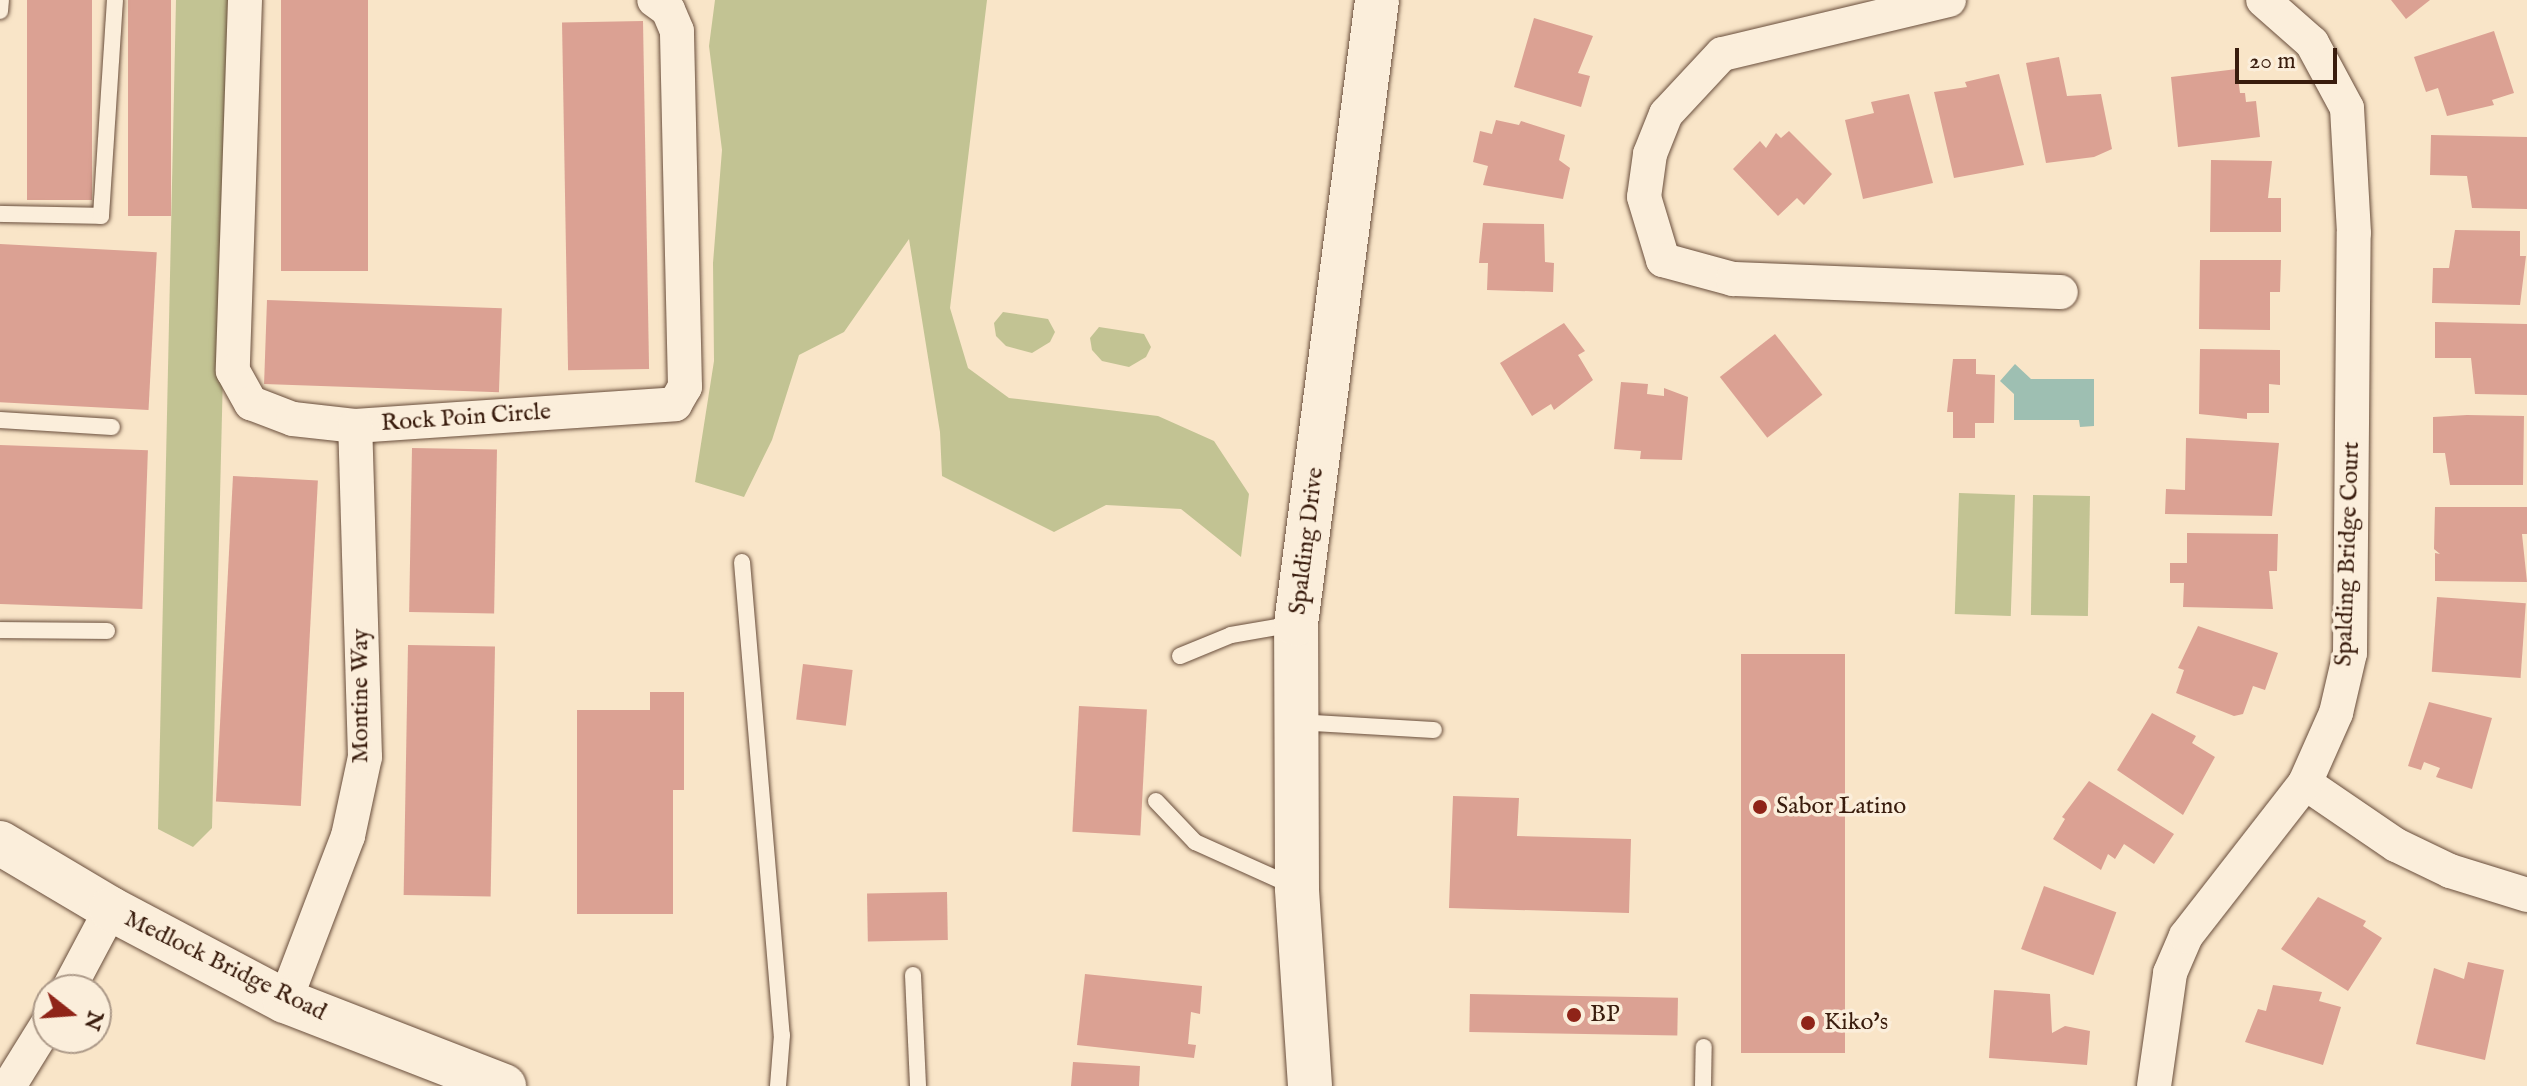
<!DOCTYPE html>
<style>
body{margin:0}
#map{position:relative;width:2527px;height:1086px;overflow:hidden;background:#f9e5c8;font-family:"IM FELL English",serif}
div>[style]{position:absolute}
.green>*{inset:0;background:#c2c393;transform-origin:0 0}
.water>*{inset:0;background:#9ebfb2}
.building>*{inset:0;background:#dba193;transform-origin:0 0}
.roads{filter:drop-shadow(0 0 2px #694e3c) drop-shadow(0 0 2px #694e3c)}
.lane>*{height:16px;margin:-8px;padding:0 8px;transform-origin:8px;border-radius:8px;background:#fbeedb}
.street>*{height:34px;margin:-17px;padding:0 17px;transform-origin:17px;border-radius:17px;background:#fbeedb}
.secondary>*{height:44px;margin:-22px;padding:0 22px;transform-origin:22px;border-radius:22px;background:#fbeedb}
.dots>*{width:22px;height:22px;translate:-50% -50%;box-sizing:border-box;border:4px solid #fbeedb;border-radius:50%}
span{translate:-50% -50%;white-space:nowrap;text-align:center;line-height:1.15;-webkit-text-stroke:7px #fbeedb;paint-order:stroke}
.street-label{font-size:24px;color:#391c0d}
.poi-label{font-size:24px;color:#391c0d}
.left{translate:0 -50%;text-align:left}
.north{position:absolute;left:32px;top:974px;width:80px;height:80px;box-sizing:border-box;background:#fbeedb;border:2px solid #ad9a89;border-radius:50%;rotate:107deg;font-size:22px;font-weight:700;line-height:32px;text-align:center;color:#391c0d}
.north::after{content:'';display:block;margin:auto;width:28px;height:36px;background:#8f2418;clip-path:polygon(50% 0,100% 100%,50% 72%,0 100%)}
.scale{position:absolute;left:2235px;top:48px;width:102px;height:36px;box-sizing:border-box;border:4px solid #391c0d;border-top:0;padding-left:10px;font-size:24px;line-height:28px;white-space:nowrap;color:#391c0d;-webkit-text-stroke:6px #fbeedb;paint-order:stroke}
</style>
<div id="map">
<div class="green">
<i style="clip-path:polygon(176px 0,232px 0,212px 828px,193px 847px,158px 829px)"></i>
<i style="clip-path:polygon(715px 0,987px 0,950px 308px,968px 368px,1009px 398px,1158px 416px,1214px 441px,1249px 494px,1241px 557px,1181px 509px,1106px 505px,1054px 532px,942px 476px,940px 432px,909px 239px,844px 332px,799px 355px,772px 440px,744px 497px,695px 482px,714px 361px,713px 263px,722px 150px,709px 46px)"></i>
<i style="clip-path:polygon(1003px 312px,1048px 319px,1055px 332px,1050px 342px,1032px 353px,1006px 346px,996px 336px,994px 323px)"></i>
<i style="clip-path:polygon(1099px 327px,1144px 334px,1151px 347px,1146px 357px,1129px 367px,1102px 361px,1092px 350px,1090px 338px)"></i>
<i style="left:1959px;top:493px;width:56px;height:121px;rotate:2deg"></i>
<i style="left:2033px;top:495px;width:57px;height:120px;rotate:1deg"></i>
</div>
<div class="water">
<i style="clip-path:polygon(2015px 364px,2031px 379px,2094px 379px,2094px 426px,2080px 427px,2079px 420px,2014px 420px,2014px 394px,2000px 381px)"></i>
</div>
<div class="building">
<i style="left:27px;top:0;width:65px;height:200px"></i>
<i style="left:128px;top:0;width:43px;height:216px"></i>
<i style="left:281px;top:0;width:87px;height:271px"></i>
<i style="clip-path:polygon(2391px 0,2430px 0,2406px 19px)"></i>
<i style="clip-path:polygon(1534px 18px,1593px 36px,1578px 73px,1590px 76px,1581px 107px,1514px 87px)"></i>
<i style="left:643px;top:21px;width:348px;height:81px;rotate:89deg"></i>
<i style="clip-path:polygon(2494px 31px,2514px 93px,2492px 100px,2494px 105px,2447px 116px,2438px 88px,2426px 92px,2414px 57px)"></i>
<i style="clip-path:polygon(2059px 57px,2067px 96px,2101px 94px,2112px 149px,2094px 157px,2046px 163px,2026px 63px)"></i>
<i style="clip-path:polygon(2237px 69px,2240px 93px,2245px 93px,2246px 102px,2256px 101px,2260px 137px,2178px 147px,2171px 77px)"></i>
<i style="clip-path:polygon(1999px 74px,2024px 165px,1954px 178px,1934px 92px,1967px 87px,1965px 82px)"></i>
<i style="clip-path:polygon(1909px 94px,1933px 183px,1863px 199px,1845px 120px,1874px 113px,1871px 102px)"></i>
<i style="clip-path:polygon(1496px 120px,1519px 125px,1521px 121px,1565px 135px,1559px 160px,1570px 168px,1563px 199px,1483px 185px,1488px 166px,1473px 162px,1480px 131px,1492px 134px)"></i>
<i style="clip-path:polygon(1789px 131px,1832px 174px,1804px 205px,1797px 198px,1778px 216px,1733px 169px,1760px 141px,1766px 148px,1776px 133px,1781px 138px)"></i>
<i style="clip-path:polygon(2431px 135px,2527px 137px,2527px 209px,2472px 208px,2467px 176px,2430px 175px)"></i>
<i style="clip-path:polygon(2211px 160px,2272px 161px,2268px 198px,2281px 198px,2281px 232px,2210px 232px)"></i>
<i style="clip-path:polygon(1483px 223px,1544px 224px,1545px 262px,1554px 263px,1553px 292px,1487px 290px,1488px 263px,1479px 263px)"></i>
<i style="clip-path:polygon(2455px 230px,2520px 231px,2520px 256px,2526px 256px,2520px 305px,2432px 303px,2433px 268px,2449px 268px)"></i>
<i style="left:0;top:244px;width:157px;height:158px;rotate:3deg"></i>
<i style="clip-path:polygon(2200px 260px,2281px 260px,2280px 292px,2270px 292px,2270px 330px,2199px 329px)"></i>
<i style="left:267px;top:300px;width:235px;height:84px;rotate:2deg"></i>
<i style="clip-path:polygon(2435px 322px,2527px 324px,2527px 395px,2475px 394px,2471px 358px,2435px 358px)"></i>
<i style="clip-path:polygon(1564px 323px,1585px 351px,1578px 355px,1593px 380px,1554px 410px,1551px 404px,1532px 416px,1500px 363px)"></i>
<i style="left:1775px;top:334px;width:77px;height:70px;rotate:52deg"></i>
<i style="clip-path:polygon(2200px 349px,2280px 350px,2280px 385px,2269px 384px,2269px 413px,2247px 413px,2247px 419px,2199px 414px)"></i>
<i style="clip-path:polygon(1953px 359px,1976px 359px,1976px 374px,1995px 375px,1994px 423px,1975px 423px,1975px 438px,1953px 438px,1953px 412px,1947px 412px)"></i>
<i style="clip-path:polygon(1621px 382px,1648px 384px,1647px 394px,1664px 396px,1664px 388px,1688px 397px,1682px 460px,1640px 459px,1641px 451px,1614px 449px)"></i>
<i style="clip-path:polygon(2467px 415px,2524px 416px,2523px 485px,2450px 485px,2445px 453px,2433px 453px,2433px 417px)"></i>
<i style="clip-path:polygon(2186px 438px,2279px 443px,2272px 516px,2165px 514px,2166px 489px,2185px 490px)"></i>
<i style="left:0;top:445px;width:148px;height:159px;rotate:2deg"></i>
<i style="left:412px;top:448px;width:85px;height:164px;rotate:1deg"></i>
<i style="left:233px;top:476px;width:85px;height:326px;rotate:3deg"></i>
<i style="clip-path:polygon(2435px 507px,2527px 507px,2527px 534px,2522px 534px,2527px 582px,2435px 581px,2435px 553px,2440px 554px,2434px 549px)"></i>
<i style="clip-path:polygon(2187px 533px,2278px 534px,2277px 571px,2269px 571px,2273px 609px,2183px 607px,2184px 583px,2170px 583px,2170px 563px,2187px 563px)"></i>
<i style="left:2437px;top:597px;width:89px;height:75px;rotate:4deg"></i>
<i style="clip-path:polygon(2198px 626px,2278px 653px,2265px 690px,2253px 686px,2243px 714px,2234px 716px,2176px 693px,2184px 670px,2178px 668px)"></i>
<i style="left:408px;top:645px;width:87px;height:250px;rotate:1deg"></i>
<i style="left:1741px;top:654px;width:104px;height:399px"></i>
<i style="left:803px;top:664px;width:50px;height:56px;rotate:7deg"></i>
<i style="clip-path:polygon(650px 692px,684px 692px,684px 790px,673px 790px,673px 914px,577px 914px,577px 710px,650px 710px)"></i>
<i style="clip-path:polygon(2429px 702px,2492px 718px,2472px 789px,2436px 777px,2440px 768px,2424px 762px,2421px 770px,2408px 766px)"></i>
<i style="left:1079px;top:706px;width:68px;height:126px;rotate:3deg"></i>
<i style="clip-path:polygon(2152px 713px,2196px 736px,2192px 743px,2215px 757px,2183px 815px,2117px 770px)"></i>
<i style="clip-path:polygon(2089px 781px,2174px 834px,2154px 864px,2124px 844px,2115px 859px,2108px 854px,2101px 870px,2053px 839px,2065px 819px,2062px 817px)"></i>
<i style="clip-path:polygon(1453px 796px,1519px 798px,1517px 836px,1631px 839px,1629px 913px,1449px 908px)"></i>
<i style="left:2044px;top:886px;width:77px;height:67px;rotate:20deg"></i>
<i style="left:947px;top:892px;width:48px;height:80px;rotate:89deg"></i>
<i style="clip-path:polygon(2318px 897px,2366px 921px,2363px 926px,2382px 938px,2348px 991px,2281px 949px)"></i>
<i style="clip-path:polygon(2468px 962px,2504px 970px,2485px 1060px,2416px 1044px,2434px 968px,2464px 979px)"></i>
<i style="clip-path:polygon(1085px 974px,1202px 986px,1200px 1014px,1191px 1012px,1188px 1044px,1196px 1045px,1194px 1058px,1077px 1045px)"></i>
<i style="clip-path:polygon(2273px 985px,2322px 992px,2319px 1001px,2341px 1007px,2323px 1065px,2245px 1042px,2258px 1009px,2266px 1011px)"></i>
<i style="clip-path:polygon(1994px 990px,2050px 994px,2052px 1033px,2065px 1026px,2090px 1031px,2087px 1065px,1989px 1058px)"></i>
<i style="left:1470px;top:994px;width:208px;height:38px;rotate:1deg"></i>
<i style="clip-path:polygon(1073px 1062px,1140px 1066px,1139px 1086px,1071px 1086px)"></i>
</div>
<div class="roads">
<div class="lane">
<i style="left:0;top:11px;width:11px;rotate:-85deg"></i>
<i style="left:0;top:214px;width:101px;rotate:1.1deg"></i>
<i style="left:101px;top:216px;width:216px;rotate:-86.3deg"></i>
<i style="left:0;top:420px;width:112px;rotate:3.6deg"></i>
<i style="left:742px;top:562px;width:475px;rotate:85.2deg"></i>
<i style="left:782px;top:1035px;width:51px;rotate:94.5deg"></i>
<i style="left:0;top:630px;width:107px;rotate:0.5deg"></i>
<i style="left:1180px;top:656px;width:55px;rotate:-22.4deg"></i>
<i style="left:1231px;top:635px;width:65px;rotate:-9.8deg"></i>
<i style="left:1296px;top:722px;width:138px;rotate:3.3deg"></i>
<i style="left:1156px;top:801px;width:57px;rotate:46.4deg"></i>
<i style="left:1195px;top:842px;width:110px;rotate:24.2deg"></i>
<i style="left:913px;top:975px;width:111px;rotate:87.4deg"></i>
<i style="left:1703px;top:1086px;width:39px;rotate:-89deg"></i>
</div>
<div class="street">
<i style="left:245px;top:0;width:371px;rotate:91.9deg"></i>
<i style="left:233px;top:371px;width:37px;rotate:61deg"></i>
<i style="left:251px;top:403px;width:45px;rotate:20.9deg"></i>
<i style="left:293px;top:419px;width:62px;rotate:6.4deg"></i>
<i style="left:355px;top:426px;width:321px;rotate:-3.9deg"></i>
<i style="left:675px;top:404px;width:20px;rotate:-60deg"></i>
<i style="left:685px;top:387px;width:356px;rotate:-91.3deg"></i>
<i style="left:677px;top:31px;width:23px;rotate:-113deg"></i>
<i style="left:668px;top:10px;width:17px;rotate:-144deg"></i>
<i style="left:1949px;top:0;width:233px;rotate:166.6deg"></i>
<i style="left:1722px;top:54px;width:82px;rotate:133deg"></i>
<i style="left:1666px;top:114px;width:43px;rotate:111.8deg"></i>
<i style="left:1650px;top:154px;width:43px;rotate:97.9deg"></i>
<i style="left:1644px;top:197px;width:66px;rotate:73.2deg"></i>
<i style="left:1663px;top:260px;width:73px;rotate:15.2deg"></i>
<i style="left:1733px;top:279px;width:328px;rotate:2.3deg"></i>
<i style="left:2305px;top:783px;width:110px;rotate:34.3deg"></i>
<i style="left:2396px;top:845px;width:60px;rotate:25.7deg"></i>
<i style="left:2450px;top:871px;width:81px;rotate:17.3deg"></i>
<i style="left:68px;top:990px;width:92px;rotate:-62deg"></i>
<i style="left:285px;top:1001px;width:177px;rotate:-69.1deg"></i>
<i style="left:348px;top:836px;width:81px;rotate:-77.9deg"></i>
<i style="left:365px;top:757px;width:331px;rotate:-91.7deg"></i>
<i style="left:9px;top:1086px;width:74px;rotate:-58.2deg"></i>
<i style="left:2154px;top:1086px;width:114px;rotate:-81.9deg"></i>
<i style="left:2170px;top:973px;width:40px;rotate:-66.6deg"></i>
<i style="left:2186px;top:936px;width:194px;rotate:-52.1deg"></i>
<i style="left:2305px;top:783px;width:77px;rotate:-66.1deg"></i>
<i style="left:2336px;top:713px;width:62px;rotate:-76.9deg"></i>
<i style="left:2350px;top:653px;width:420px;rotate:-89.5deg"></i>
<i style="left:2354px;top:233px;width:125px;rotate:-93.2deg"></i>
<i style="left:2347px;top:108px;width:74px;rotate:-118.3deg"></i>
<i style="left:2312px;top:43px;width:65px;rotate:-138.7deg"></i>
</div>
<div class="secondary">
<i style="left:0;top:843px;width:129px;rotate:30.7deg"></i>
<i style="left:111px;top:909px;width:197px;rotate:27.9deg"></i>
<i style="left:285px;top:1001px;width:235px;rotate:21.2deg"></i>
<i style="left:1310px;top:1086px;width:198px;rotate:-93.8deg"></i>
<i style="left:1297px;top:888px;width:264px;rotate:-90.2deg"></i>
<i style="left:1296px;top:624px;width:629px;rotate:-82.6deg"></i>
</div>
</div>
<div class="dots">
<i style="left:1760px;top:807px;background:#8f2418"></i>
<i style="left:1574px;top:1015px;background:#8f2418"></i>
<i style="left:1808px;top:1023px;background:#8f2418"></i>
</div>
<div class="street-label">
<span style="left:466px;top:418px;rotate:-4deg">Rock Poin Circle</span>
<span style="left:1307px;top:541px;rotate:-83deg">Spalding Drive</span>
<span style="left:2348px;top:554px;rotate:-88deg">Spalding Bridge Court</span>
<span style="left:361px;top:696px;rotate:-90deg">Montine Way</span>
<span style="left:225px;top:966px;rotate:26deg">Medlock Bridge Road</span>
</div>
<div class="poi-label">
<span class="left" style="left:1776px;top:807px">Sabor Latino</span>
<span class="left" style="left:1590px;top:1015px">BP</span>
<span class="left" style="left:1824px;top:1023px">Kiko's</span>
</div>
<div class="north">N</div>
<div class="scale">20 m</div>
</div>
